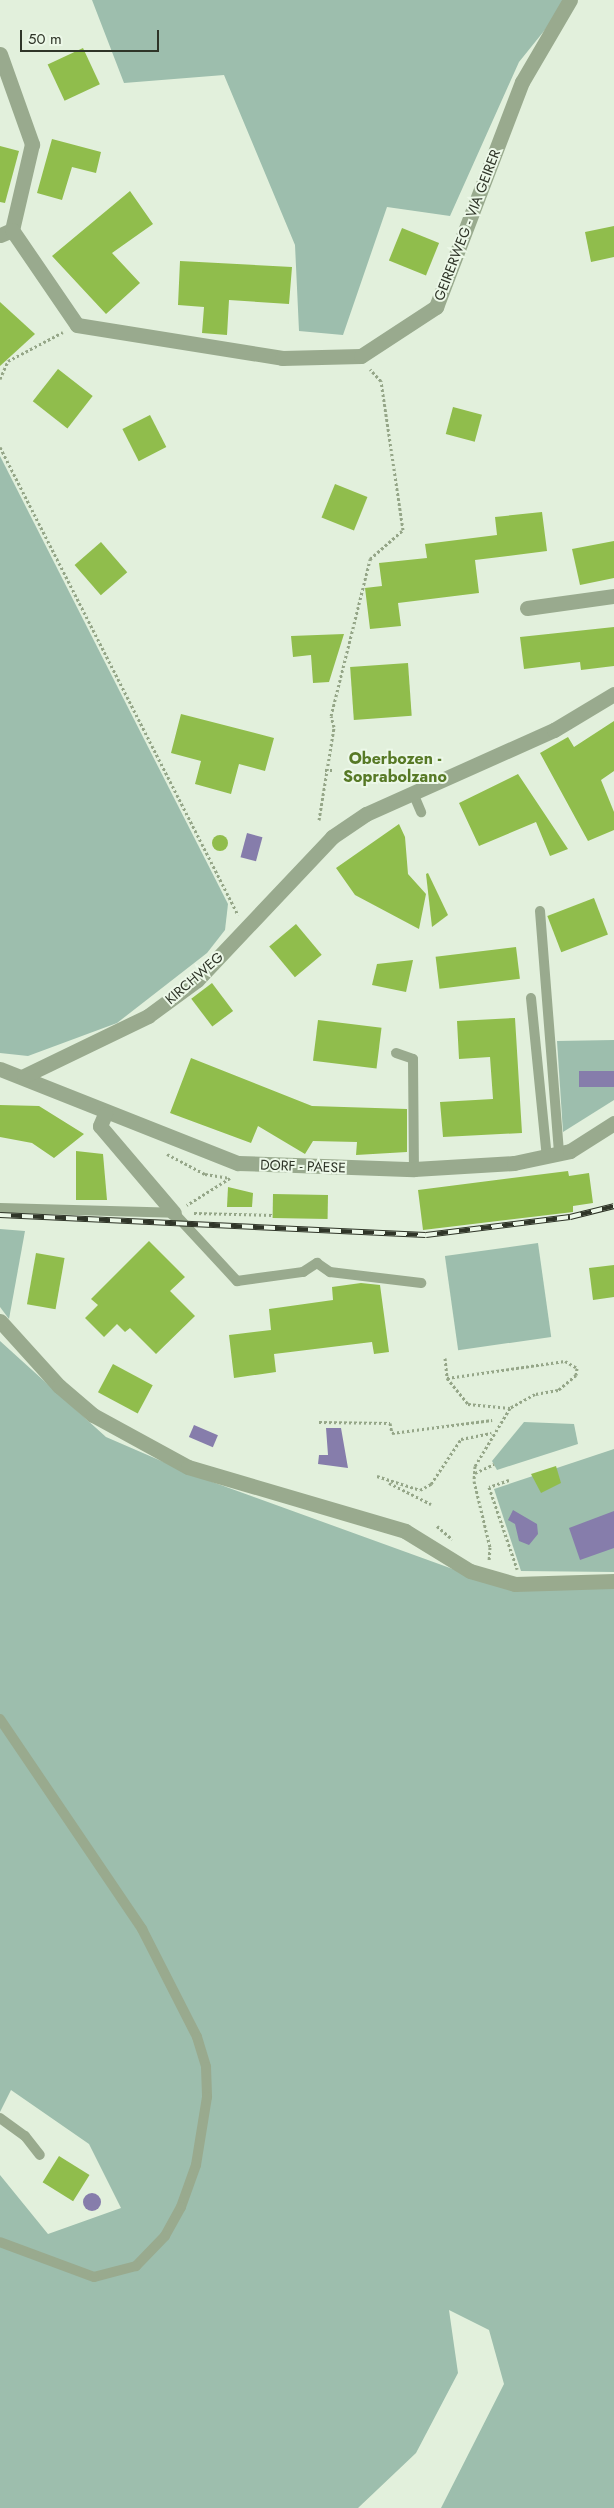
<!DOCTYPE html>
<style>
body{margin:0}
#map{position:relative;width:614px;height:2508px;overflow:hidden;background:#e2f0dc;font-family:Jost,sans-serif}
div>[style]{position:absolute}
.green>*{inset:0;background:#9dbead;transform-origin:0 0}
.water>*{inset:0;background:#867dab;transform-origin:0 0}
.round{border-radius:50%}
.building>*{inset:0;background:#90bd4c;transform-origin:0 0}
.path>*{height:3px;margin-top:-1.5px;transform-origin:0;background:repeating-linear-gradient(90deg,#95a688 0 2.5px,transparent 0 5px)}
.lane>*{height:10px;margin:-5px;padding:0 5px;transform-origin:5px;border-radius:5px;background:#99aa8e}
.street>*{height:15px;margin:-7.5px;padding:0 7.5px;transform-origin:7.5px;border-radius:7.5px;background:#99aa8e}
.rail>*{height:5.5px;margin-top:-2.75px;transform-origin:0;background:repeating-linear-gradient(90deg,#ecf8e8 0 11px,#2f3528 0 22px);box-sizing:border-box;border-block:1px solid #2f3528}
span{translate:-50% -50%;white-space:nowrap;text-align:center;line-height:1.15;-webkit-text-stroke:4px #ecf8e8;paint-order:stroke}
.street-label{font-size:14px;color:#2f3528}
.quarter-label{font-size:16px;color:#577926;font-weight:700}
.scale{position:absolute;left:20px;top:30px;width:139px;height:22px;box-sizing:border-box;border:2px solid #2f3528;border-top:0;padding-left:6px;font-size:15px;line-height:18px;white-space:nowrap;color:#2f3528;-webkit-text-stroke:4px #ecf8e8;paint-order:stroke}
</style>
<div id="map">
<div class="green">
<i style="clip-path:polygon(92px 0,569px 0,519px 62px,450px 216px,387px 207px,343px 335px,299px 331px,295px 245px,224px 75px,124px 83px)"></i>
<i style="clip-path:polygon(0 456px,228px 904px,225px 930px,207px 953px,117px 1023px,28px 1056px,0 1053px)"></i>
<i style="clip-path:polygon(614px 1040px,614px 1100px,563px 1132px,557px 1041px)"></i>
<i style="clip-path:polygon(0 1229px,25px 1231px,9px 1319px,0 1307px)"></i>
<i style="left:538px;top:1243px;width:95px;height:94px;rotate:82deg"></i>
<i style="clip-path:polygon(0 1341px,106px 1437px,196px 1476px,508px 1589px,614px 1585px,614px 2508px,441px 2508px,504px 2384px,489px 2330px,449px 2310px,458px 2373px,416px 2453px,358px 2508px,0 2508px,0 2175px,48px 2234px,121px 2208px,89px 2144px,11px 2090px,0 2112px)"></i>
<i style="clip-path:polygon(524px 1422px,574px 1424px,578px 1444px,497px 1470px,492px 1461px)"></i>
<i style="clip-path:polygon(614px 1449px,614px 1572px,521px 1571px,494px 1489px)"></i>
</div>
<div class="water">
<i style="left:247px;top:833px;width:16px;height:25px;rotate:15deg"></i>
<i style="left:579px;top:1071px;width:35px;height:16px"></i>
<i style="left:194px;top:1425px;width:26px;height:13px;rotate:23deg"></i>
<i style="clip-path:polygon(326px 1428px,341px 1428px,348px 1468px,318px 1464px,319px 1455px,328px 1455px)"></i>
<i style="clip-path:polygon(513px 1510px,537px 1524px,538px 1534px,529px 1545px,519px 1541px,515px 1524px,508px 1520px)"></i>
<i style="clip-path:polygon(614px 1511px,614px 1548px,580px 1560px,569px 1528px)"></i>
<i class="round" style="left:83px;top:2193px;width:18px;height:18px"></i>
</div>
<div class="building">
<i style="left:83px;top:48px;width:40px;height:39px;rotate:65deg"></i>
<i style="clip-path:polygon(52px 139px,101px 152px,96px 173px,72px 167px,62px 200px,37px 193px)"></i>
<i style="clip-path:polygon(0 146px,19px 151px,5px 203px,0 202px)"></i>
<i style="clip-path:polygon(130px 191px,153px 224px,112px 253px,140px 283px,106px 314px,52px 256px)"></i>
<i style="clip-path:polygon(614px 226px,614px 257px,591px 262px,585px 232px)"></i>
<i style="left:402px;top:228px;width:40px;height:35px;rotate:22deg"></i>
<i style="clip-path:polygon(180px 261px,292px 267px,289px 304px,229px 300px,227px 335px,202px 333px,204px 307px,178px 305px)"></i>
<i style="clip-path:polygon(0 302px,35px 334px,0 366px)"></i>
<i style="left:58px;top:369px;width:44px;height:41px;rotate:38deg"></i>
<i style="left:453px;top:407px;width:30px;height:28px;rotate:15deg"></i>
<i style="left:150px;top:415px;width:36px;height:31px;rotate:63deg"></i>
<i style="left:335px;top:484px;width:35px;height:36px;rotate:22deg"></i>
<i style="clip-path:polygon(542px 512px,547px 551px,475px 560px,479px 593px,398px 603px,401px 626px,370px 629px,365px 588px,382px 586px,379px 563px,427px 558px,425px 544px,497px 535px,495px 517px)"></i>
<i style="clip-path:polygon(614px 541px,614px 578px,580px 585px,572px 549px)"></i>
<i style="left:101px;top:542px;width:40px;height:35px;rotate:49deg"></i>
<i style="clip-path:polygon(614px 627px,614px 666px,581px 670px,580px 662px,524px 669px,520px 637px)"></i>
<i style="clip-path:polygon(344px 634px,329px 682px,313px 683px,311px 655px,293px 657px,291px 636px)"></i>
<i style="left:408px;top:663px;width:53px;height:58px;rotate:86deg"></i>
<i style="clip-path:polygon(181px 714px,274px 738px,265px 771px,239px 764px,231px 794px,195px 784px,201px 761px,171px 753px)"></i>
<i style="clip-path:polygon(614px 721px,614px 771px,601px 780px,614px 812px,614px 830px,588px 841px,540px 753px,568px 737px,574px 747px)"></i>
<i style="clip-path:polygon(518px 774px,568px 849px,550px 856px,536px 822px,479px 846px,459px 803px)"></i>
<i style="clip-path:polygon(399px 824px,405px 837px,408px 874px,426px 894px,419px 929px,355px 895px,336px 868px)"></i>
<i class="round" style="left:212px;top:835px;width:16px;height:16px"></i>
<i style="clip-path:polygon(428px 873px,448px 915px,432px 927px,426px 874px)"></i>
<i style="left:594px;top:898px;width:39px;height:50px;rotate:69deg"></i>
<i style="left:296px;top:924px;width:40px;height:35px;rotate:50deg"></i>
<i style="left:516px;top:947px;width:32px;height:81px;rotate:83deg"></i>
<i style="clip-path:polygon(413px 960px,406px 992px,372px 985px,377px 964px)"></i>
<i style="left:212px;top:983px;width:35px;height:26px;rotate:53deg"></i>
<i style="clip-path:polygon(515px 1018px,522px 1133px,443px 1137px,440px 1102px,493px 1099px,490px 1057px,459px 1059px,457px 1021px)"></i>
<i style="left:318px;top:1020px;width:64px;height:41px;rotate:7deg"></i>
<i style="clip-path:polygon(191px 1058px,312px 1106px,407px 1109px,407px 1152px,356px 1155px,357px 1142px,313px 1141px,305px 1154px,258px 1126px,251px 1143px,170px 1113px)"></i>
<i style="clip-path:polygon(0 1105px,39px 1106px,84px 1134px,54px 1158px,32px 1143px,0 1137px)"></i>
<i style="clip-path:polygon(76px 1151px,103px 1154px,107px 1200px,76px 1200px)"></i>
<i style="clip-path:polygon(568px 1171px,569px 1176px,589px 1173px,593px 1203px,573px 1206px,573px 1212px,423px 1230px,418px 1190px)"></i>
<i style="clip-path:polygon(228px 1187px,253px 1193px,252px 1207px,227px 1207px)"></i>
<i style="left:273px;top:1194px;width:55px;height:24px;rotate:1deg"></i>
<i style="clip-path:polygon(149px 1241px,185px 1277px,170px 1291px,195px 1316px,156px 1354px,130px 1328px,125px 1332px,117px 1324px,104px 1337px,85px 1318px,98px 1305px,91px 1299px)"></i>
<i style="left:36px;top:1253px;width:29px;height:52px;rotate:10deg"></i>
<i style="clip-path:polygon(614px 1265px,614px 1297px,593px 1300px,589px 1268px)"></i>
<i style="clip-path:polygon(361px 1283px,380px 1285px,389px 1352px,374px 1354px,372px 1342px,274px 1354px,276px 1372px,234px 1378px,229px 1335px,271px 1330px,269px 1309px,333px 1300px,332px 1287px)"></i>
<i style="left:113px;top:1364px;width:45px;height:32px;rotate:28deg"></i>
<i style="clip-path:polygon(556px 1466px,561px 1483px,541px 1493px,531px 1474px)"></i>
<i style="left:59px;top:2156px;width:36px;height:31px;rotate:32deg"></i>
</div>
<div class="path">
<i style="left:0;top:379px;width:20px;rotate:-66deg"></i>
<i style="left:8px;top:361px;width:62px;rotate:-27.8deg"></i>
<i style="left:0;top:447px;width:525px;rotate:63.04deg"></i>
<i style="left:325px;top:770px;width:8px"></i>
<i style="left:319px;top:820px;width:94px;rotate:-80.8deg"></i>
<i style="left:334px;top:727px;width:11px;rotate:-105deg"></i>
<i style="left:331px;top:716px;width:162px;rotate:-76deg"></i>
<i style="left:370px;top:559px;width:44px;rotate:-41.3deg"></i>
<i style="left:403px;top:530px;width:151px;rotate:-98.4deg"></i>
<i style="left:381px;top:381px;width:16px;rotate:-133deg"></i>
<i style="left:167px;top:1154px;width:43px;rotate:27.8deg"></i>
<i style="left:205px;top:1174px;width:25px;rotate:9deg"></i>
<i style="left:230px;top:1178px;width:51px;rotate:147.9deg"></i>
<i style="left:194px;top:1213px;width:79px;rotate:1.5deg"></i>
<i style="left:445px;top:1358px;width:20px;rotate:84deg"></i>
<i style="left:447px;top:1378px;width:119px;rotate:-8.2deg"></i>
<i style="left:565px;top:1361px;width:14px;rotate:30deg"></i>
<i style="left:577px;top:1368px;width:7px;rotate:98deg"></i>
<i style="left:576px;top:1375px;width:23px;rotate:140deg"></i>
<i style="left:558px;top:1390px;width:23px;rotate:170deg"></i>
<i style="left:535px;top:1394px;width:29px;rotate:151deg"></i>
<i style="left:510px;top:1408px;width:68px;rotate:121.1deg"></i>
<i style="left:475px;top:1466px;width:15px;rotate:94deg"></i>
<i style="left:474px;top:1481px;width:68px;rotate:76.4deg"></i>
<i style="left:490px;top:1547px;width:13px;rotate:94deg"></i>
<i style="left:447px;top:1378px;width:33px;rotate:51deg"></i>
<i style="left:468px;top:1404px;width:42px;rotate:5.4deg"></i>
<i style="left:319px;top:1422px;width:71px;rotate:0.8deg"></i>
<i style="left:390px;top:1423px;width:10px;rotate:79deg"></i>
<i style="left:392px;top:1433px;width:101px;rotate:-7.4deg"></i>
<i style="left:475px;top:1473px;width:21px;rotate:-25deg"></i>
<i style="left:377px;top:1476px;width:45px;rotate:18deg"></i>
<i style="left:420px;top:1490px;width:13px;rotate:-29deg"></i>
<i style="left:431px;top:1484px;width:54px;rotate:-56.3deg"></i>
<i style="left:461px;top:1439px;width:31px;rotate:-11deg"></i>
<i style="left:509px;top:1480px;width:21px;rotate:161deg"></i>
<i style="left:489px;top:1487px;width:87px;rotate:71.1deg"></i>
<i style="left:389px;top:1483px;width:47px;rotate:26.6deg"></i>
<i style="left:437px;top:1526px;width:20px;rotate:41deg"></i>
</div>
<div class="lane">
<i style="left:413px;top:793px;width:21px;rotate:67deg"></i>
<i style="left:540px;top:911px;width:245px;rotate:85.5deg"></i>
<i style="left:531px;top:998px;width:160px;rotate:84.3deg"></i>
<i style="left:396px;top:1053px;width:18px;rotate:19deg"></i>
<i style="left:413px;top:1059px;width:110px;rotate:89.5deg"></i>
<i style="left:0;top:1208px;width:174px;rotate:1.6deg"></i>
<i style="left:174px;top:1213px;width:93px;rotate:47.2deg"></i>
<i style="left:237px;top:1281px;width:67px;rotate:-7.8deg"></i>
<i style="left:303px;top:1272px;width:17px;rotate:-33deg"></i>
<i style="left:317px;top:1263px;width:16px;rotate:35deg"></i>
<i style="left:330px;top:1272px;width:92px;rotate:6.9deg"></i>
<i style="left:0;top:1719px;width:254px;rotate:55.9deg"></i>
<i style="left:142px;top:1929px;width:121px;rotate:63deg"></i>
<i style="left:197px;top:2037px;width:31px;rotate:73deg"></i>
<i style="left:206px;top:2067px;width:30px;rotate:88deg"></i>
<i style="left:207px;top:2097px;width:69px;rotate:99.2deg"></i>
<i style="left:196px;top:2165px;width:45px;rotate:109.7deg"></i>
<i style="left:181px;top:2207px;width:33px;rotate:119deg"></i>
<i style="left:165px;top:2236px;width:42px;rotate:134deg"></i>
<i style="left:136px;top:2266px;width:43px;rotate:165.3deg"></i>
<i style="left:94px;top:2277px;width:100px;rotate:-159.6deg"></i>
<i style="left:0;top:2118px;width:31px;rotate:36deg"></i>
<i style="left:25px;top:2136px;width:24px;rotate:52deg"></i>
</div>
<div class="street">
<i style="left:0;top:54px;width:96px;rotate:70.4deg"></i>
<i style="left:32px;top:144px;width:88px;rotate:103.1deg"></i>
<i style="left:12px;top:230px;width:13px;rotate:157deg"></i>
<i style="left:12px;top:230px;width:115px;rotate:55.6deg"></i>
<i style="left:77px;top:325px;width:208px;rotate:9.1deg"></i>
<i style="left:282px;top:358px;width:79px;rotate:-1.5deg"></i>
<i style="left:361px;top:356px;width:90px;rotate:-33.2deg"></i>
<i style="left:436px;top:307px;width:241px;rotate:-69.1deg"></i>
<i style="left:522px;top:82px;width:95px;rotate:-59.7deg"></i>
<i style="left:527px;top:608px;width:88px;rotate:-7.9deg"></i>
<i style="left:0;top:1069px;width:256px;rotate:21.6deg"></i>
<i style="left:238px;top:1163px;width:176px;rotate:2deg"></i>
<i style="left:414px;top:1169px;width:100px;rotate:-3.4deg"></i>
<i style="left:514px;top:1163px;width:57px;rotate:-12.1deg"></i>
<i style="left:570px;top:1151px;width:52px;rotate:-32.5deg"></i>
<i style="left:24px;top:1076px;width:138px;rotate:-25.8deg"></i>
<i style="left:148px;top:1016px;width:61px;rotate:-36.3deg"></i>
<i style="left:197px;top:980px;width:197px;rotate:-46.6deg"></i>
<i style="left:332px;top:837px;width:41px;rotate:-34.1deg"></i>
<i style="left:366px;top:814px;width:206px;rotate:-24.1deg"></i>
<i style="left:554px;top:730px;width:70px;rotate:-31deg"></i>
<i style="left:105px;top:1114px;width:13px;rotate:113deg"></i>
<i style="left:100px;top:1126px;width:114px;rotate:49.6deg"></i>
<i style="left:0;top:1321px;width:88px;rotate:47.8deg"></i>
<i style="left:59px;top:1386px;width:45px;rotate:40.5deg"></i>
<i style="left:93px;top:1415px;width:108px;rotate:28.7deg"></i>
<i style="left:188px;top:1467px;width:226px;rotate:16.4deg"></i>
<i style="left:405px;top:1531px;width:76px;rotate:31.6deg"></i>
<i style="left:470px;top:1571px;width:47px;rotate:16.1deg"></i>
<i style="left:515px;top:1584px;width:99px;rotate:-1.7deg"></i>
</div>
<div class="rail">
<i style="left:0;top:1215px;width:426px;rotate:2.7deg"></i>
<i style="left:426px;top:1235px;width:145px;rotate:-7.1deg"></i>
<i style="left:570px;top:1217px;width:45px;rotate:-14deg"></i>
</div>
<div class="street-label">
<span style="left:467px;top:225px;rotate:-69deg">GEIRERWEG - VIA GEIRER</span>
<span style="left:194px;top:978px;rotate:-41deg">KIRCHWEG</span>
<span style="left:303px;top:1166px;rotate:2deg">DORF - PAESE</span>
</div>
<div class="quarter-label">
<span style="left:395px;top:768px">Oberbozen -<br>Soprabolzano</span>
</div>
<div class="scale">50 m</div>
</div>
